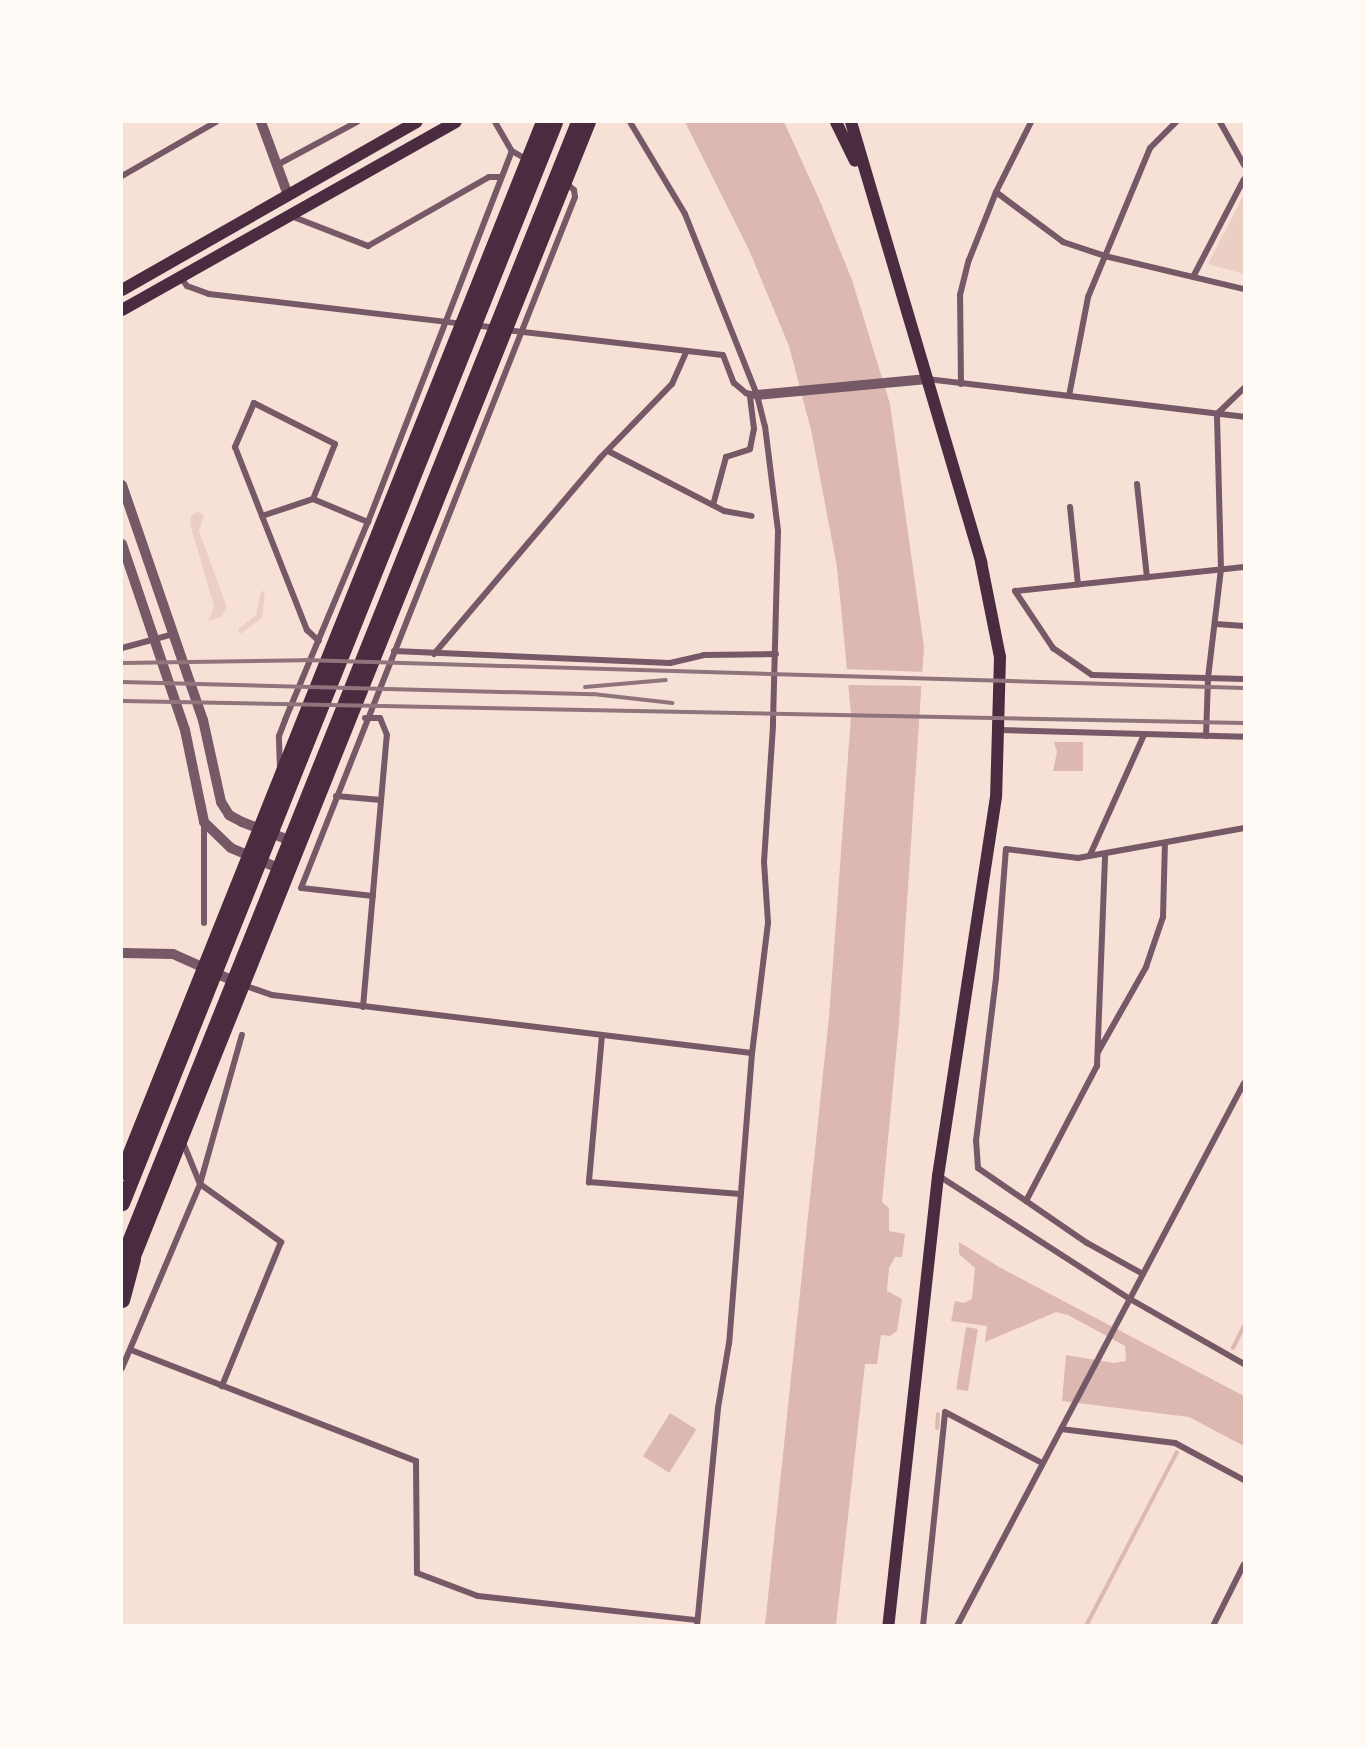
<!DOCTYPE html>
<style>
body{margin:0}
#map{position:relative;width:1366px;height:1747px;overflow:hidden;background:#f7e1d7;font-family:Figtree,sans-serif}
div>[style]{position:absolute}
.green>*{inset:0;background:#ebcfc5}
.water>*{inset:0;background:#dcb8b0;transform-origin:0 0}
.pier>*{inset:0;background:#f7e1d7}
.stream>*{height:4px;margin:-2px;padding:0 2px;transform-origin:2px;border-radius:2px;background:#dcb8b0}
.minor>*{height:6px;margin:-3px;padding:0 3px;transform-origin:3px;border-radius:3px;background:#755966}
.tertiary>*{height:10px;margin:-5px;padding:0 5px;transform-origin:5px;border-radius:5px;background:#755966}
.primary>*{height:12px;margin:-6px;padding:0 6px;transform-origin:6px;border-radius:6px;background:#4a2c40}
.trunk>*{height:14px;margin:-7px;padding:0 7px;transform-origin:7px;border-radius:7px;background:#4a2c40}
.motorway>*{height:15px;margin:-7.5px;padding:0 7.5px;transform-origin:7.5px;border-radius:7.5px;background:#4a2c40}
.rail>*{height:4px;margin:-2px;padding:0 2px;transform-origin:2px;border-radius:2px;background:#8f747c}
span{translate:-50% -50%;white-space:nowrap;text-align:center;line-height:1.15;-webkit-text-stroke:6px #fffaf5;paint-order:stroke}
.frame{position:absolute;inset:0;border:123px solid #fffaf5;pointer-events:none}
</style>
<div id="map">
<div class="green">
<i style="clip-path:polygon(1244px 194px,1244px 274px,1208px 264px)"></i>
<i style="clip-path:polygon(198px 511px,204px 516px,199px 531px,227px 608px,222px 616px,208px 622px,214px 606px,190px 524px,191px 516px)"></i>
<i style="clip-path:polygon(265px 590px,262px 618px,240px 634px,238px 629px,256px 615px,261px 592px)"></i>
</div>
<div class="water">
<i style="clip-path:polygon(685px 122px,784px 122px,820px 201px,852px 280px,890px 404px,924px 647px,899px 1023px,882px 1202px,889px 1208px,889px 1231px,905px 1234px,902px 1257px,895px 1257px,889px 1268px,887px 1291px,902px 1299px,897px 1331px,890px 1336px,881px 1335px,877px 1364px,865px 1364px,836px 1625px,765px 1625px,829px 1017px,851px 715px,845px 649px,837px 567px,811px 430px,789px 346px,749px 250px)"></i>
<i style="clip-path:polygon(1054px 742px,1083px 742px,1083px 771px,1053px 771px,1057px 752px)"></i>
<i style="clip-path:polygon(959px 1242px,999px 1267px,1244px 1396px,1244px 1446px,1189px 1417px,1062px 1401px,1066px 1355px,1114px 1363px,1126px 1361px,1125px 1346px,1068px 1315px,1056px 1312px,985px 1342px,987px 1326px,951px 1321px,955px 1301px,964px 1303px,972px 1299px,975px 1268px,959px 1254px)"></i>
<i style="left:966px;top:1327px;width:12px;height:63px;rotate:9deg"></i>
<i style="left:670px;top:1413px;width:31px;height:51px;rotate:32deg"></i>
</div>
<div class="pier">
<i style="clip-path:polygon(844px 669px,926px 672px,926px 686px,846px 685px)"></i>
</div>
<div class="stream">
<i style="left:1233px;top:1348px;width:25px;rotate:-64deg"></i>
<i style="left:937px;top:1428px;width:14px;rotate:-86deg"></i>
<i style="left:1086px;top:1626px;width:196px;rotate:-62.4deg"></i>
</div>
<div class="minor">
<i style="left:495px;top:122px;width:34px;rotate:60deg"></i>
<i style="left:512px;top:151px;width:20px;rotate:30deg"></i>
<i style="left:630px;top:122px;width:107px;rotate:59.1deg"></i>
<i style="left:685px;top:214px;width:195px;rotate:68.3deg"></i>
<i style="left:757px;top:395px;width:32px;rotate:76deg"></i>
<i style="left:765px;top:426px;width:106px;rotate:82.9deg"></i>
<i style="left:778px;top:531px;width:195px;rotate:91.5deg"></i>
<i style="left:773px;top:726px;width:136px;rotate:93.8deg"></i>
<i style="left:764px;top:862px;width:61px;rotate:86.2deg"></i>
<i style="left:768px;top:923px;width:131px;rotate:97deg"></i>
<i style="left:752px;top:1053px;width:291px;rotate:94.5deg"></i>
<i style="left:729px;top:1343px;width:66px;rotate:99.6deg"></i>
<i style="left:718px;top:1408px;width:219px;rotate:95.5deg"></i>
<i style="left:1220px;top:122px;width:49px;rotate:60.8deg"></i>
<i style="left:277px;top:165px;width:91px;rotate:-28.3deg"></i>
<i style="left:122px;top:176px;width:108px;rotate:-29.9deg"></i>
<i style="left:996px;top:192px;width:84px;rotate:36.7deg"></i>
<i style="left:1063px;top:242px;width:44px;rotate:18.4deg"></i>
<i style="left:1105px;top:256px;width:143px;rotate:13.4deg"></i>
<i style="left:291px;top:216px;width:83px;rotate:21.3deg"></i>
<i style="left:368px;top:246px;width:139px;rotate:-29.7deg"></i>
<i style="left:489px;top:177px;width:11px"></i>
<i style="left:1193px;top:277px;width:110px;rotate:-62.5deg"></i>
<i style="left:181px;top:278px;width:10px;rotate:53deg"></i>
<i style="left:187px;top:286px;width:23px;rotate:20deg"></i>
<i style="left:209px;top:294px;width:256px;rotate:6.7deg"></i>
<i style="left:473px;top:325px;width:23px;rotate:7deg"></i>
<i style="left:506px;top:330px;width:218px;rotate:6.6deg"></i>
<i style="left:723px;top:355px;width:30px;rotate:69deg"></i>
<i style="left:734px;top:383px;width:16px;rotate:40deg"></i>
<i style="left:746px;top:393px;width:11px;rotate:10deg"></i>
<i style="left:927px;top:379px;width:319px;rotate:6.8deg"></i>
<i style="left:961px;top:384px;width:89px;rotate:-90.6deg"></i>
<i style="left:960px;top:295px;width:36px;rotate:-76deg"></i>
<i style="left:969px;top:260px;width:73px;rotate:-68.3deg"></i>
<i style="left:996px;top:192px;width:78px;rotate:-63.4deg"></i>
<i style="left:1069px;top:396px;width:101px;rotate:-79.1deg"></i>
<i style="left:1088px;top:297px;width:161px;rotate:-67.4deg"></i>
<i style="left:1150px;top:148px;width:37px;rotate:-45deg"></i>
<i style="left:608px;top:451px;width:131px;rotate:27.3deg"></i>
<i style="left:724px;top:511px;width:28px;rotate:10deg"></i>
<i style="left:1137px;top:484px;width:94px;rotate:83.9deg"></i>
<i style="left:313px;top:499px;width:60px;rotate:22.7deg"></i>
<i style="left:713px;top:505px;width:50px;rotate:-74.8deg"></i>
<i style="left:726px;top:457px;width:25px;rotate:-18deg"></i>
<i style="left:750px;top:449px;width:20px;rotate:-79deg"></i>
<i style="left:754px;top:429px;width:35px;rotate:-97deg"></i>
<i style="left:1070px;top:507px;width:78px;rotate:84.1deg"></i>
<i style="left:262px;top:516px;width:54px;rotate:-18.4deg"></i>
<i style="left:313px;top:499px;width:59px;rotate:-68.2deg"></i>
<i style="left:335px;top:444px;width:91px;rotate:-153.2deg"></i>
<i style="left:254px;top:403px;width:48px;rotate:113.4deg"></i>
<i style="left:235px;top:447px;width:74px;rotate:68.6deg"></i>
<i style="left:262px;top:516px;width:123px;rotate:68.5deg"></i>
<i style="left:307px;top:630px;width:16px;rotate:43deg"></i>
<i style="left:1244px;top:567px;width:230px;rotate:174deg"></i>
<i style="left:1015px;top:591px;width:69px;rotate:56.3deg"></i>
<i style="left:1053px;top:648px;width:47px;rotate:34.7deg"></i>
<i style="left:1092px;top:675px;width:152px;rotate:1.5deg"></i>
<i style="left:1216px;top:624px;width:28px;rotate:4deg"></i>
<i style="left:122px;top:648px;width:54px;rotate:-15.1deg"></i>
<i style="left:394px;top:651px;width:276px;rotate:2.5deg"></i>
<i style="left:670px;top:663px;width:35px;rotate:-13deg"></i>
<i style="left:704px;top:655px;width:72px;rotate:-0.8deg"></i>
<i style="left:434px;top:654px;width:257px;rotate:-49.7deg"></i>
<i style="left:600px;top:458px;width:103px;rotate:-45.8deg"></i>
<i style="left:672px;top:384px;width:36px;rotate:-66deg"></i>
<i style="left:1000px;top:730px;width:244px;rotate:1.6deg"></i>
<i style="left:1206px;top:736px;width:58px;rotate:-88deg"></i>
<i style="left:1208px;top:678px;width:110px;rotate:-83.2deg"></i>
<i style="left:1221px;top:569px;width:155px;rotate:-91.5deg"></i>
<i style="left:1217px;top:414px;width:37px;rotate:-44deg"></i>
<i style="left:280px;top:769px;width:33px;rotate:-92deg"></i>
<i style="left:279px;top:736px;width:17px;rotate:-69deg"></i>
<i style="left:285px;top:720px;width:215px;rotate:-67.3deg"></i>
<i style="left:368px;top:522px;width:398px;rotate:-68.8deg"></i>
<i style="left:336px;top:796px;width:45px;rotate:5.1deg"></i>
<i style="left:204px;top:822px;width:101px;rotate:90deg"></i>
<i style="left:1090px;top:855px;width:132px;rotate:-65.8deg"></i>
<i style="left:373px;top:896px;width:72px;rotate:-173.7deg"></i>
<i style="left:301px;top:888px;width:743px;rotate:-68.37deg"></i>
<i style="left:575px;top:197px;width:7px;rotate:-98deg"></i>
<i style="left:574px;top:190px;width:11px;rotate:-139deg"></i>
<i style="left:243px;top:985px;width:31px;rotate:19deg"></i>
<i style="left:272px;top:995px;width:483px;rotate:6.9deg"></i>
<i style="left:363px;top:1007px;width:273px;rotate:-85deg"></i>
<i style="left:387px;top:735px;width:18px;rotate:-112deg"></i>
<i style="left:380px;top:718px;width:15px;rotate:180deg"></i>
<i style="left:602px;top:1035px;width:148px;rotate:95.1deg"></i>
<i style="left:589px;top:1182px;width:152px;rotate:4.5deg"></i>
<i style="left:1098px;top:1052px;width:98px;rotate:-60.5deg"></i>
<i style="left:1146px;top:967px;width:53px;rotate:-71.2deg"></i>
<i style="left:1163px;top:917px;width:74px;rotate:-88.5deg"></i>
<i style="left:182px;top:1140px;width:48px;rotate:67.8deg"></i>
<i style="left:200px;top:1184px;width:100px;rotate:35.6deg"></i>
<i style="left:281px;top:1242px;width:156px;rotate:112.3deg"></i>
<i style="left:939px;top:1176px;width:227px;rotate:32.8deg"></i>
<i style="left:1130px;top:1299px;width:131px;rotate:29.7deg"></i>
<i style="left:1026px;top:1201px;width:153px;rotate:-62.3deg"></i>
<i style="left:1097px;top:1066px;width:212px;rotate:-87.8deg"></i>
<i style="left:1143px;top:1274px;width:64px;rotate:-151deg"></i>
<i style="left:1087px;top:1243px;width:132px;rotate:-145.5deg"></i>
<i style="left:978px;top:1168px;width:27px;rotate:-94deg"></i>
<i style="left:976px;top:1141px;width:164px;rotate:-83deg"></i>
<i style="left:996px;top:978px;width:129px;rotate:-85.6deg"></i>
<i style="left:1006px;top:849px;width:73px;rotate:7.1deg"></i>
<i style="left:1078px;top:858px;width:169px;rotate:-10.2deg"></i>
<i style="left:131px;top:1350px;width:306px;rotate:21.3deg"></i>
<i style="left:416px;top:1461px;width:112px;rotate:89.5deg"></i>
<i style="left:417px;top:1573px;width:65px;rotate:20.7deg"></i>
<i style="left:478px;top:1596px;width:220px;rotate:6.3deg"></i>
<i style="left:122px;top:1368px;width:200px;rotate:-67deg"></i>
<i style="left:200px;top:1184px;width:155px;rotate:-74.3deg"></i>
<i style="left:1061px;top:1429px;width:115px;rotate:7deg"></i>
<i style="left:1175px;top:1443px;width:78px;rotate:28.2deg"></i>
<i style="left:923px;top:1626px;width:215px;rotate:-84.1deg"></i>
<i style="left:945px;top:1412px;width:110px;rotate:27.7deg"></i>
<i style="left:957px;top:1626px;width:614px;rotate:-62.14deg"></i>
<i style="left:1213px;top:1626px;width:69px;rotate:-63.4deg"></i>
</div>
<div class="tertiary">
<i style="left:261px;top:122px;width:78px;rotate:69.7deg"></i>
<i style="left:757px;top:395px;width:171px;rotate:-5.4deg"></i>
<i style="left:122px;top:485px;width:249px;rotate:71deg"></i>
<i style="left:203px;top:720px;width:84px;rotate:77.6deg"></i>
<i style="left:221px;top:802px;width:15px;rotate:58deg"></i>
<i style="left:229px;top:815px;width:15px;rotate:28deg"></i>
<i style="left:242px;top:822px;width:56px;rotate:21deg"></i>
<i style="left:122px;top:544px;width:196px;rotate:71.3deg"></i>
<i style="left:185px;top:730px;width:94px;rotate:78.3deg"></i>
<i style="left:204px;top:822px;width:37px;rotate:44deg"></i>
<i style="left:231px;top:848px;width:56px;rotate:22.9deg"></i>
<i style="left:122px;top:953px;width:51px;rotate:1.1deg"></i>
<i style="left:173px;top:954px;width:71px;rotate:24deg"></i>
</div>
<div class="primary">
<i style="left:836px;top:122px;width:43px;rotate:64deg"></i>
<i style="left:851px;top:122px;width:459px;rotate:73.5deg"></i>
<i style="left:981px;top:562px;width:97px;rotate:78.7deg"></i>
<i style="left:1000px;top:657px;width:140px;rotate:91.6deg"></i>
<i style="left:996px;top:797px;width:383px;rotate:98.7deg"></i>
<i style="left:938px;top:1176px;width:453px;rotate:96.3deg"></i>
<i style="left:122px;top:290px;width:339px;rotate:-29.7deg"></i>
<i style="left:122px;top:310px;width:383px;rotate:-29.4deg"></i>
</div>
<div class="trunk">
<i style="left:122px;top:1173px;width:1132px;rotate:-68.17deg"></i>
<i style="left:129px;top:1269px;width:1236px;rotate:-68.15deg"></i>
</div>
<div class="motorway">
<i style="left:122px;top:1203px;width:1164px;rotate:-68.17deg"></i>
<i style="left:122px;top:1259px;width:1225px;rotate:-68.15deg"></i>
<i style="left:122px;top:1300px;width:42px;rotate:-75deg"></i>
</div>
<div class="rail">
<i style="left:122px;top:663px;width:182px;rotate:-0.9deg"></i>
<i style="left:304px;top:660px;width:940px;rotate:1.71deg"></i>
<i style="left:122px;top:682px;width:471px;rotate:1.5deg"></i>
<i style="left:593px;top:694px;width:80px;rotate:6.5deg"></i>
<i style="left:585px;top:687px;width:81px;rotate:-4.9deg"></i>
<i style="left:122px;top:701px;width:1122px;rotate:1.12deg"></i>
</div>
<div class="frame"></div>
</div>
